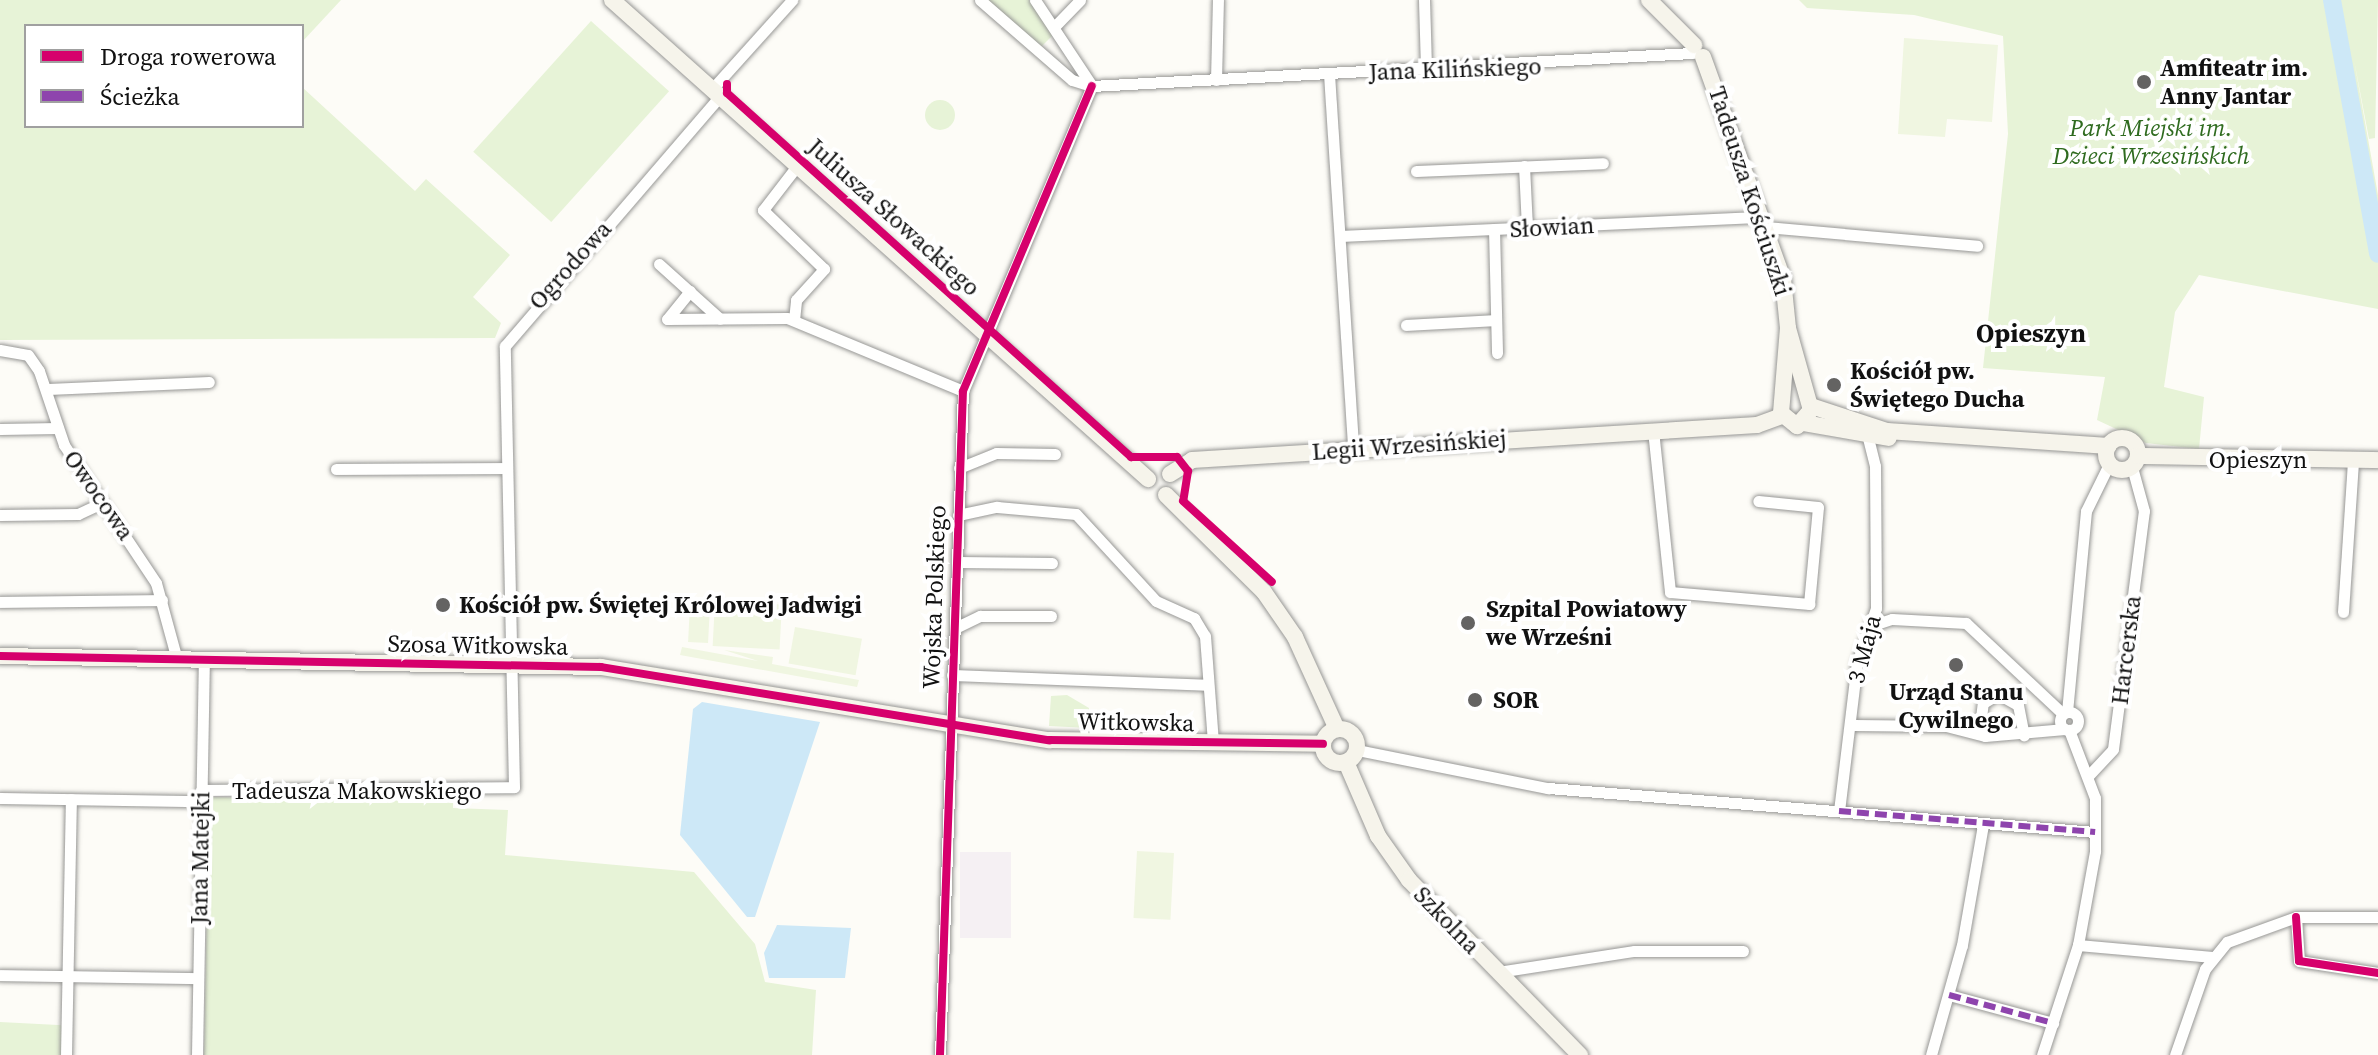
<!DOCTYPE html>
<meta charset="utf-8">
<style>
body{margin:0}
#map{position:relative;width:2378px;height:1055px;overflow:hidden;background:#fdfcf7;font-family:"Source Serif 4",serif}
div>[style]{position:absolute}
.industrial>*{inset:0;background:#f5f0f3;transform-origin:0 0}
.green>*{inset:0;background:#e7f3d7;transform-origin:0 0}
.round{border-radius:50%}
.pitch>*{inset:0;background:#f0f6e1;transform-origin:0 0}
.water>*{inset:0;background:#cde8f7}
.river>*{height:18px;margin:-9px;padding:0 9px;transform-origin:9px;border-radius:9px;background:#cde8f7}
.roads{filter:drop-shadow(0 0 2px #979795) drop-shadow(0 0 2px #979795)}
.street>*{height:11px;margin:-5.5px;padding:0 5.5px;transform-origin:5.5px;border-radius:5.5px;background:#fffffe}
.street>.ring{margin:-5.5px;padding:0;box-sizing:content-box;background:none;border:11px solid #fffffe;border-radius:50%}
.secondary>*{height:16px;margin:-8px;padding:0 8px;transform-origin:8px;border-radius:8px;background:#f6f4eb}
.secondary>.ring{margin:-8px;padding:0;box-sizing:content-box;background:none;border:16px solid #f6f4eb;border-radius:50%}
.quiet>*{height:6px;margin-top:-3px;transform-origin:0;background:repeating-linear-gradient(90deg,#8e44ad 0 12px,transparent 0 18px)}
.cycleway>*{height:8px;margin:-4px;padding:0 4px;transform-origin:4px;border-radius:4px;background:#d6006c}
.dots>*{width:22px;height:22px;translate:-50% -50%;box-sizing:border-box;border:4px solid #fff;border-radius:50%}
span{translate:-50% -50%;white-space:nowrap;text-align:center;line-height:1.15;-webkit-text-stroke:8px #fff;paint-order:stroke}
.poi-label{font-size:24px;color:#111;font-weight:700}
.left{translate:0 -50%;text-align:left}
.street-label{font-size:24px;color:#111}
.park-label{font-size:24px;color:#2f6b1f;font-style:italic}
.neighbourhood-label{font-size:26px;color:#111;font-weight:700}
.legend{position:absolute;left:24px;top:24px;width:280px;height:104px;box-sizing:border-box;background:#fff;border:2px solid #a0a0a0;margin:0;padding:10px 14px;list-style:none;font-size:24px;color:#111}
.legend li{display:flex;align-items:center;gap:16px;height:40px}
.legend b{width:40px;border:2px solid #a0a0a0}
</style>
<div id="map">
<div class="industrial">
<i style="left:960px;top:852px;width:51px;height:86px"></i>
</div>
<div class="green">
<i style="clip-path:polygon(0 0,341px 0,302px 42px,302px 26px,26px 26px,26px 126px,302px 126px,302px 87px,415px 191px,426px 179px,510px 255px,473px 297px,501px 323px,495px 338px,0 340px)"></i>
<i style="clip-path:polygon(987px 0,1029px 0,1054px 34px,1041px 47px)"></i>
<i style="clip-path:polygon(1799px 0,2378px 0,2375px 138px,2369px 139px,2354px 60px,2378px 195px,2378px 309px,2199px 275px,2175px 312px,2164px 387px,2204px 397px,2199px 449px,2146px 443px,2097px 420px,2105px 377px,1983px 368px,2008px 134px,2003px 36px,1914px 15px,1807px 8px)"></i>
<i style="left:591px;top:21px;width:105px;height:176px;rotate:42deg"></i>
<i class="round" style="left:925px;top:100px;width:30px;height:30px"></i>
<i style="clip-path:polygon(1067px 695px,1089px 708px,1089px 728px,1049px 726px,1051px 696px)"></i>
<i style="clip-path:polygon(209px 797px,453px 801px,453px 808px,508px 810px,505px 855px,694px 872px,755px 944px,765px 982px,816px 990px,812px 1055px,204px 1055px)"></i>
<i style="left:0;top:1022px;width:63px;height:33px;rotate:3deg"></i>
</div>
<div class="pitch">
<i style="clip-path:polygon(1904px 38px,1998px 45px,1992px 122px,1947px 119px,1945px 137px,1898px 134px)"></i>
<i style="left:715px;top:601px;width:67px;height:45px;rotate:3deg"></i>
<i style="left:690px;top:605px;width:20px;height:37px;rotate:3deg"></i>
<i style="left:795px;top:627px;width:68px;height:37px;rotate:10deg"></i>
<i style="clip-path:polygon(682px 647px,758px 661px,724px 650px,773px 657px,772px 664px,859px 680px,857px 687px,680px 655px)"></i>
<i style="left:1137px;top:851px;width:37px;height:67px;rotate:3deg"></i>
</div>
<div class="water">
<i style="clip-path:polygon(702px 702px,820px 722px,755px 917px,747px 917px,680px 835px,693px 709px)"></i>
<i style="clip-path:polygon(777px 925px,851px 928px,845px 978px,769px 978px,764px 953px)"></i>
</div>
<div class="river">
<i style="left:2332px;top:0;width:258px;rotate:79.7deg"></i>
</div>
<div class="roads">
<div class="street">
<i style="left:980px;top:0;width:122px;rotate:41deg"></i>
<i style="left:1072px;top:80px;width:21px;rotate:17deg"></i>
<i style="left:1092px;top:86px;width:601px;rotate:-3.15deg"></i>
<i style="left:1035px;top:0;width:103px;rotate:56.5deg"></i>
<i style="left:1424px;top:0;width:69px;rotate:88.3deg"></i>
<i style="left:1055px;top:26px;width:36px;rotate:-46deg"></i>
<i style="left:1329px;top:74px;width:376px;rotate:86.3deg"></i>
<i style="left:1216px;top:80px;width:80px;rotate:-88.6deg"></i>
<i style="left:712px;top:89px;width:120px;rotate:-48deg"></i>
<i style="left:1524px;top:166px;width:62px;rotate:87.2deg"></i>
<i style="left:1416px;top:171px;width:187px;rotate:-2.4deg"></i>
<i style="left:1766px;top:227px;width:212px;rotate:5.1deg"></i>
<i style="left:1494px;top:229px;width:124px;rotate:88.6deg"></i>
<i style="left:1340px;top:236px;width:423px;rotate:-2.6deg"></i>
<i style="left:659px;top:264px;width:82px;rotate:42deg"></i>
<i style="left:690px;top:291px;width:36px;rotate:129deg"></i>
<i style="left:667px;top:319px;width:120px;rotate:-0.5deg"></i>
<i style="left:787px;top:318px;width:191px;rotate:22.5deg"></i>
<i style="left:794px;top:320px;width:20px;rotate:-84deg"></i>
<i style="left:796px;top:300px;width:42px;rotate:-47.9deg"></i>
<i style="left:824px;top:269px;width:85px;rotate:-136deg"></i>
<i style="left:763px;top:210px;width:56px;rotate:-52.3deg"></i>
<i style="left:1406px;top:325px;width:90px;rotate:-3.2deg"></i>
<i style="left:0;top:350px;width:28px;rotate:10deg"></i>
<i style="left:28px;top:355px;width:19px;rotate:55deg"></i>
<i style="left:39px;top:371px;width:78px;rotate:71.3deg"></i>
<i style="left:64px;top:445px;width:166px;rotate:56.3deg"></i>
<i style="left:156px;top:583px;width:80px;rotate:74.7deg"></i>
<i style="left:48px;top:389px;width:161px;rotate:-2.5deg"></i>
<i style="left:0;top:429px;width:58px;rotate:-1deg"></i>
<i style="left:1653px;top:430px;width:163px;rotate:84deg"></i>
<i style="left:1670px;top:592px;width:140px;rotate:4.9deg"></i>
<i style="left:1809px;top:604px;width:97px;rotate:-84.7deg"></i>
<i style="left:1818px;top:507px;width:60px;rotate:-174.3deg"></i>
<i style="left:959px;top:468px;width:40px;rotate:-22deg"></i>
<i style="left:996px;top:453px;width:59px;rotate:1deg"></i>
<i style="left:336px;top:469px;width:171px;rotate:-0.3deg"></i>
<i style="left:0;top:515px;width:78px;rotate:-0.7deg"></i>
<i style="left:78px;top:514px;width:26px;rotate:-25deg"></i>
<i style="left:958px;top:515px;width:40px;rotate:-12deg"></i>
<i style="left:997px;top:507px;width:79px;rotate:5.1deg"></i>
<i style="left:1076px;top:514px;width:118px;rotate:47.4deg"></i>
<i style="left:1156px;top:601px;width:42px;rotate:24.1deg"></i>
<i style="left:1194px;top:618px;width:21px;rotate:59deg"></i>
<i style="left:1205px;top:636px;width:107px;rotate:85.7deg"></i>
<i style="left:957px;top:562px;width:95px;rotate:0.6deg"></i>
<i style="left:0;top:602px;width:162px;rotate:-0.7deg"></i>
<i style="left:2343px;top:612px;width:152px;rotate:-86.2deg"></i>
<i style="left:1870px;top:626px;width:23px;rotate:-18deg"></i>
<i style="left:1892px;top:619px;width:74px;rotate:3.1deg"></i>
<i style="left:1966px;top:623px;width:133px;rotate:43.2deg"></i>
<i style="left:955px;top:628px;width:28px;rotate:-26deg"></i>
<i style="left:980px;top:616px;width:71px"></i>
<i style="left:952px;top:675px;width:255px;rotate:2.2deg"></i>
<i style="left:2067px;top:712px;width:202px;rotate:-84.6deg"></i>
<i style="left:2086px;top:511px;width:52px;rotate:-63.9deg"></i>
<i class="ring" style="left:2060px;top:712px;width:7px;height:7px"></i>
<i style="left:1854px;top:725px;width:92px;rotate:0.6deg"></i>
<i style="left:1946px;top:726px;width:40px;rotate:14.4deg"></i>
<i style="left:1985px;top:736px;width:80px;rotate:-5deg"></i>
<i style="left:1979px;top:734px;width:31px;rotate:-83deg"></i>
<i style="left:1983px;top:703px;width:17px;rotate:-31deg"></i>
<i style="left:1998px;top:694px;width:23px;rotate:29deg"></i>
<i style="left:2018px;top:705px;width:31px;rotate:79deg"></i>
<i style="left:1357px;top:750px;width:195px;rotate:11.3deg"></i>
<i style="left:1548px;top:788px;width:549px;rotate:4.6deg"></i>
<i style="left:2089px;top:775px;width:35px;rotate:-47deg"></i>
<i style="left:2113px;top:749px;width:240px;rotate:-82.6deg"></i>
<i style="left:2144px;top:511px;width:46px;rotate:-105.3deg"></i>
<i style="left:201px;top:790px;width:313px;rotate:-0.5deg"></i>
<i style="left:514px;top:787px;width:441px;rotate:-91.2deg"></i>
<i style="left:505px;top:346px;width:330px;rotate:-49.3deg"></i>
<i style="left:0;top:798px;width:201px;rotate:0.9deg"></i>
<i style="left:1839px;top:811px;width:149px;rotate:-83.1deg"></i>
<i style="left:1857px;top:663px;width:58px;rotate:-70.9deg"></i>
<i style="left:1876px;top:608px;width:142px;rotate:-90.4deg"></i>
<i style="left:1875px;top:466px;width:29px;rotate:-104deg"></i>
<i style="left:2296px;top:917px;width:44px;rotate:86.1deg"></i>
<i style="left:2299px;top:961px;width:80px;rotate:8.6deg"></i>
<i style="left:2078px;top:945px;width:135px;rotate:5.1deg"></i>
<i style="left:1498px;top:972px;width:138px;rotate:-8.8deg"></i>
<i style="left:1634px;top:951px;width:109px"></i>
<i style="left:0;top:975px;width:198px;rotate:0.9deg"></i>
<i style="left:1949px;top:995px;width:108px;rotate:15.1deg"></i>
<i style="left:66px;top:1055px;width:256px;rotate:-88.9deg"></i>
<i style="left:197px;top:1055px;width:395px;rotate:-89deg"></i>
<i style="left:940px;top:1055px;width:664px;rotate:-88.02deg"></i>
<i style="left:963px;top:391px;width:331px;rotate:-67.1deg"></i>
<i style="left:1931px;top:1055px;width:114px;rotate:-74.3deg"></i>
<i style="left:1962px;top:945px;width:122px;rotate:-80.1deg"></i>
<i style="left:2042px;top:1055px;width:116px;rotate:-71.9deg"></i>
<i style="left:2078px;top:945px;width:96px;rotate:-79.7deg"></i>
<i style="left:2095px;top:851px;width:53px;rotate:-90deg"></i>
<i style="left:2095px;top:798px;width:73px;rotate:-110.9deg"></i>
<i style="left:2175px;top:1055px;width:91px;rotate:-70.8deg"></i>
<i style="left:2205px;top:969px;width:35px;rotate:-51deg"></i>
<i style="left:2227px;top:942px;width:73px;rotate:-19.9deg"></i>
<i style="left:2296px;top:917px;width:82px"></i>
</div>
<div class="secondary">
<i style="left:612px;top:0;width:719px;rotate:41.79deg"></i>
<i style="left:1649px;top:0;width:64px;rotate:45deg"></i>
<i style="left:1703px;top:57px;width:236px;rotate:70.2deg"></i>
<i style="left:1783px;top:279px;width:49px;rotate:84.2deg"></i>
<i style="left:1788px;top:328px;width:85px;rotate:94.7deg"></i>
<i style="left:1781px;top:413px;width:21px;rotate:39deg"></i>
<i style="left:1797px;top:426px;width:21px;rotate:-49deg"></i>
<i style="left:1811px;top:410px;width:85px;rotate:-105.7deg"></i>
<i style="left:1811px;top:406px;width:80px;rotate:18.2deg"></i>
<i style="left:1887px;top:431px;width:222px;rotate:3.9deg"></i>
<i style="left:1804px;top:423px;width:86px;rotate:10deg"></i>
<i class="ring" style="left:2106px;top:438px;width:16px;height:16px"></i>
<i style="left:2138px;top:456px;width:240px;rotate:1deg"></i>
<i style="left:1170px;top:474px;width:26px;rotate:-32deg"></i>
<i style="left:1192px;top:460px;width:566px;rotate:-3.54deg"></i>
<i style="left:1757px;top:425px;width:27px;rotate:-20deg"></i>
<i style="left:1166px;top:495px;width:138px;rotate:44.7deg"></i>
<i style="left:1264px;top:592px;width:55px;rotate:55.4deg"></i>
<i style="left:1295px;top:637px;width:101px;rotate:65.5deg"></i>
<i style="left:0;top:656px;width:601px;rotate:1.05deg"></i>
<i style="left:601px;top:667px;width:454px;rotate:9.3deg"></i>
<i style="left:1049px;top:740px;width:274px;rotate:0.8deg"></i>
<i class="ring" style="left:1323px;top:729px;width:18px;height:18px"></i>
<i style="left:1346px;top:762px;width:81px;rotate:66.6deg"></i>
<i style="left:1378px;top:836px;width:54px;rotate:54.8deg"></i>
<i style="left:1409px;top:880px;width:245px;rotate:45.7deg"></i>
</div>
</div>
<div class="quiet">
<i style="left:1839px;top:811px;width:257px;rotate:4.7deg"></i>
<i style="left:1949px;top:995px;width:108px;rotate:15.1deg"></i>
</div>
<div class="cycleway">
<i style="left:727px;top:84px;width:9px;rotate:90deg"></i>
<i style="left:727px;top:93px;width:544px;rotate:42.02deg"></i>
<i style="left:1131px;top:457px;width:46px"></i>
<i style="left:1177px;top:457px;width:18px;rotate:52deg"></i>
<i style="left:1188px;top:471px;width:30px;rotate:99deg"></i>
<i style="left:1183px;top:501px;width:120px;rotate:42.3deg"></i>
<i style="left:0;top:656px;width:601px;rotate:1.05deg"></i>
<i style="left:601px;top:667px;width:454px;rotate:9.3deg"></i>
<i style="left:1049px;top:740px;width:274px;rotate:0.8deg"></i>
<i style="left:2296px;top:917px;width:44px;rotate:86.1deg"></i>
<i style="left:2299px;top:961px;width:80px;rotate:8.6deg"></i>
<i style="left:940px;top:1055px;width:664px;rotate:-88.02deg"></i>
<i style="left:963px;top:391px;width:331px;rotate:-67.1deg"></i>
</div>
<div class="dots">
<i style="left:2144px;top:82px;background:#646362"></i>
<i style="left:1834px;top:385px;background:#646362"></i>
<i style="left:443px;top:605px;background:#646362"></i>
<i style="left:1468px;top:623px;background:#646362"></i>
<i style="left:1956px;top:665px;background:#646362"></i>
<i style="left:1475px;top:700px;background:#646362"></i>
</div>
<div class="poi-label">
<span class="left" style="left:2160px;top:82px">Amfiteatr im.<br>Anny Jantar</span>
<span class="left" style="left:1850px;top:385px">Kościół pw.<br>Świętego Ducha</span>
<span class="left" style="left:459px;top:605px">Kościół pw. Świętej Królowej Jadwigi</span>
<span class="left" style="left:1486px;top:623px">Szpital Powiatowy<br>we Wrześni</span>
<span style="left:1956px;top:706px">Urząd Stanu<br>Cywilnego</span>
<span class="left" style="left:1493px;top:700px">SOR</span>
</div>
<div class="street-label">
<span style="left:1455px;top:69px;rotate:-2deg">Jana Kilińskiego</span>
<span style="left:1750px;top:191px;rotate:72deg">Tadeusza Kościuszki</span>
<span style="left:894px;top:217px;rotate:42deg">Juliusza Słowackiego</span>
<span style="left:1552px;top:227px;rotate:-3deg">Słowian</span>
<span style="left:570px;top:265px;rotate:-48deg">Ogrodowa</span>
<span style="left:1409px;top:445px;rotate:-4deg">Legii Wrzesińskiej</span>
<span style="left:2258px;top:460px">Opieszyn</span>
<span style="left:99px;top:495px;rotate:55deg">Owocowa</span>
<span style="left:934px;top:597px;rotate:-88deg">Wojska Polskiego</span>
<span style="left:478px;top:645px;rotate:1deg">Szosa Witkowska</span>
<span style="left:1864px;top:649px;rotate:-75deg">3 Maja</span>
<span style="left:2126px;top:650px;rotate:-83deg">Harcerska</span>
<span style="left:1136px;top:722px;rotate:1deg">Witkowska</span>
<span style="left:357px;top:791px">Tadeusza Makowskiego</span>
<span style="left:200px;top:858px;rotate:-89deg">Jana Matejki</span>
<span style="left:1447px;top:920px;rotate:46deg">Szkolna</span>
</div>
<div class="park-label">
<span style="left:2151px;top:142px">Park Miejski im.<br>Dzieci Wrzesińskich</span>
</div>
<div class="neighbourhood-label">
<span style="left:2031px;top:334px">Opieszyn</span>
</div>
<ul class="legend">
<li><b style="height:10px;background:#d6006c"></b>Droga rowerowa</li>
<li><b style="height:10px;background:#8e44ad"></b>Ścieżka</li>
</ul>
</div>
